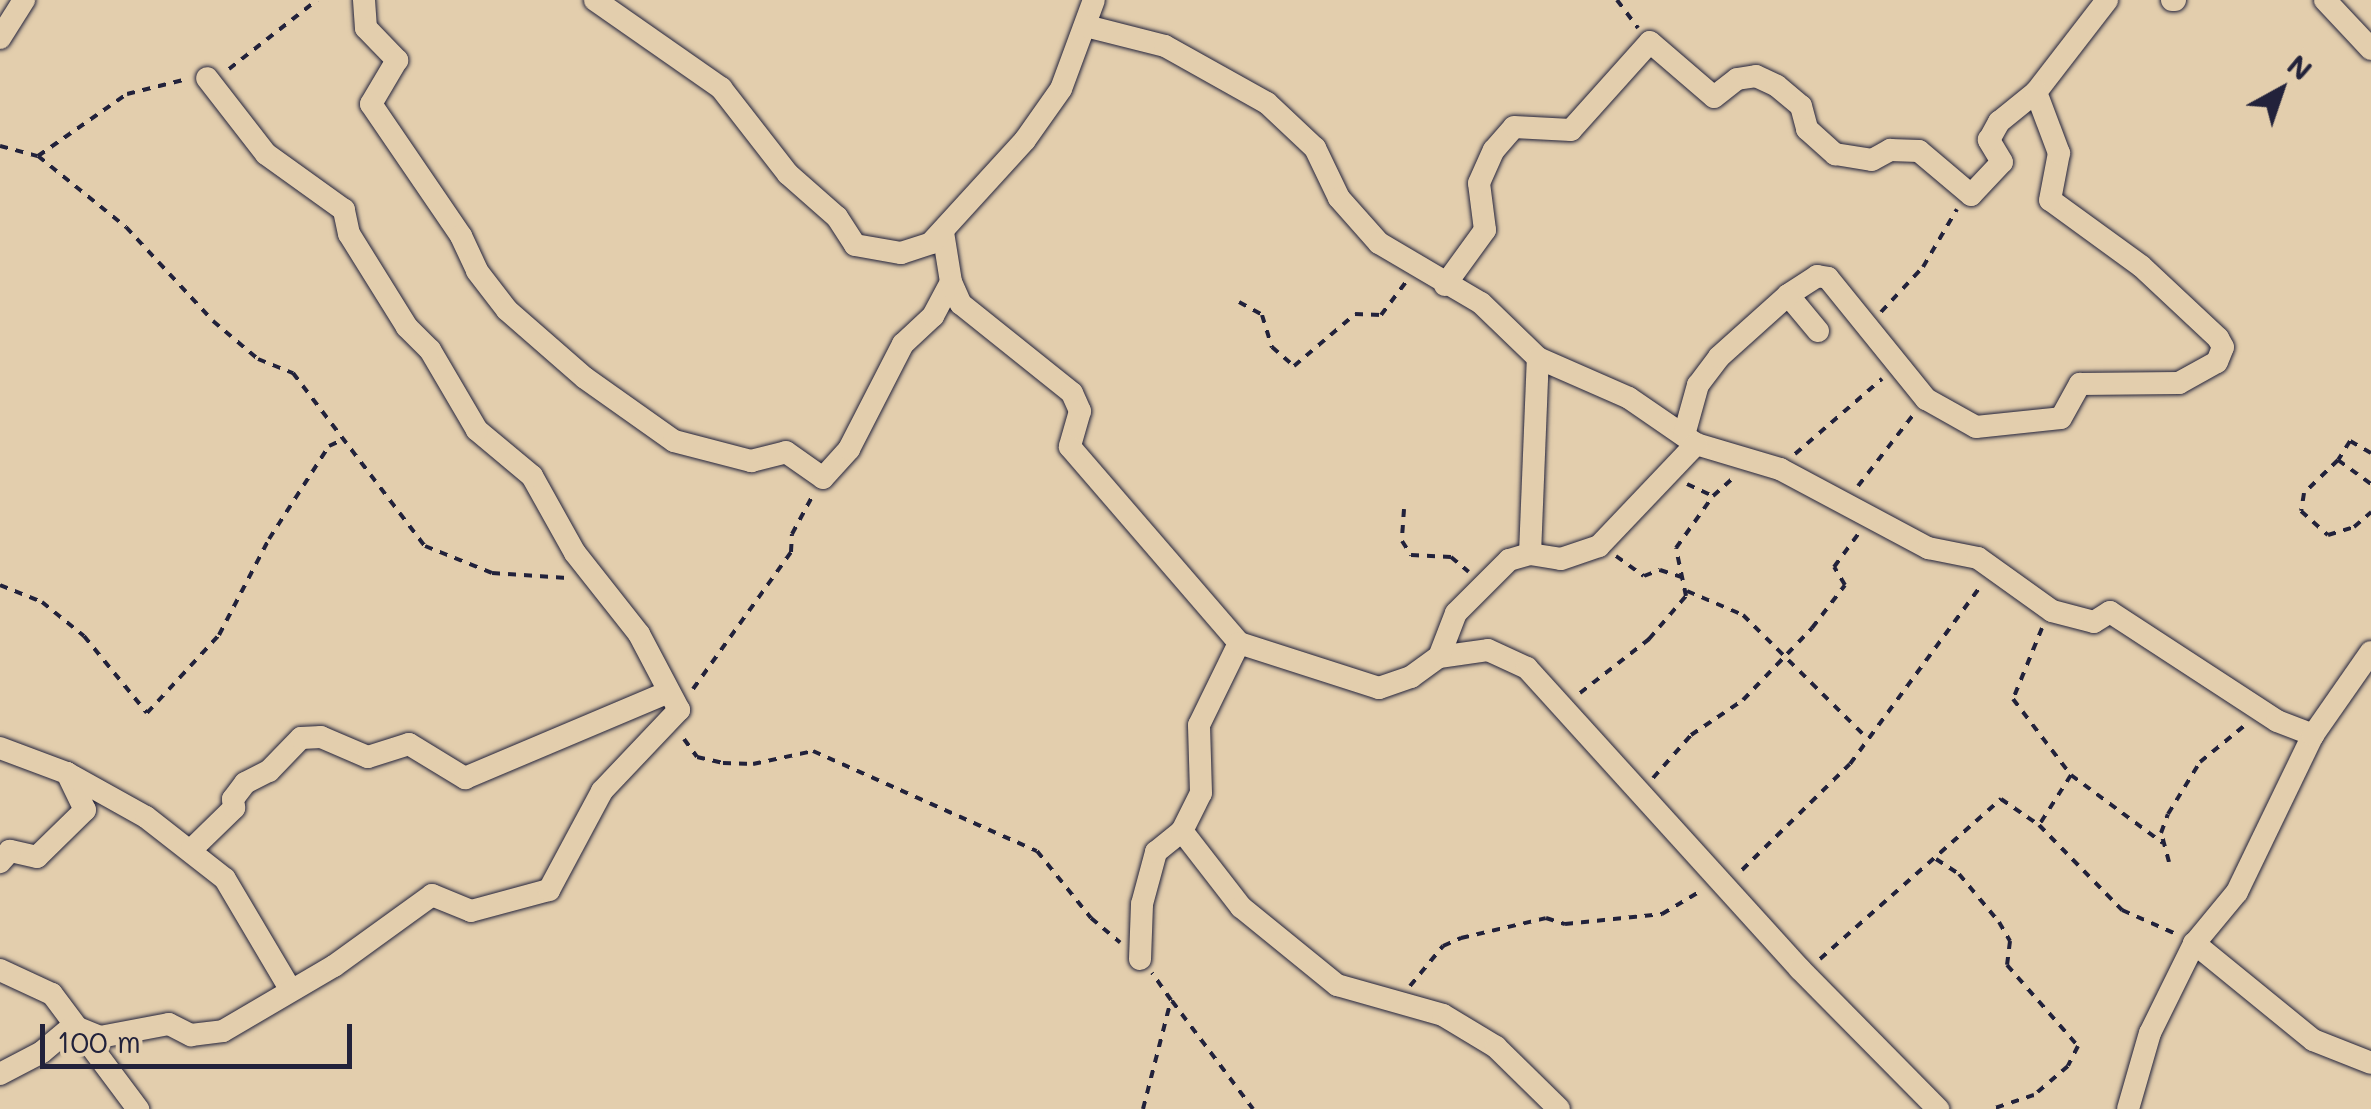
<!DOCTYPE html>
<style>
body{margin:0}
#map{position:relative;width:2371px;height:1109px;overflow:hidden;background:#e3cead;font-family:Mali,sans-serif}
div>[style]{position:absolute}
.path>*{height:4px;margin-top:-2px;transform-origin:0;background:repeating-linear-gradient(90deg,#22223b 0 8px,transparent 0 16px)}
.roads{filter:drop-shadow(0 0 2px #22223b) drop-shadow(0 0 2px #22223b)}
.minor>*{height:22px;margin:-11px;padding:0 11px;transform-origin:11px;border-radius:11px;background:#e3cead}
span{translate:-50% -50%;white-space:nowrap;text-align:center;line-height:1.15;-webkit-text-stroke:8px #e3cead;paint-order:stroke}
.north{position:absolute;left:2231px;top:40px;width:100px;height:100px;-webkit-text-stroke:8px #e3cead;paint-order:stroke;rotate:40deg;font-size:28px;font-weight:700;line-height:40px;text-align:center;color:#22223b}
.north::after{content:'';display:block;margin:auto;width:35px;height:45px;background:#22223b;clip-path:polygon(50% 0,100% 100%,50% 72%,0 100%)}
.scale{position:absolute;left:40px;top:1024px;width:312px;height:45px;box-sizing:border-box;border:5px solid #22223b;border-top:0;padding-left:12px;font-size:30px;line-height:35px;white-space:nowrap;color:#22223b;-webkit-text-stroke:8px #e3cead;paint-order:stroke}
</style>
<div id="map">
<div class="path">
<i style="left:1617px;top:0;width:35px;rotate:53deg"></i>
<i style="left:229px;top:69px;width:112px;rotate:-38.1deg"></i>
<i style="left:0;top:146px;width:39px;rotate:15deg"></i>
<i style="left:38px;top:156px;width:108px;rotate:-34.9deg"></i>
<i style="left:127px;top:94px;width:62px;rotate:-14deg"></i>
<i style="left:38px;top:156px;width:113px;rotate:38.9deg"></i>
<i style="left:126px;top:227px;width:128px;rotate:47.2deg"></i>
<i style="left:213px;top:321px;width:59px;rotate:40.2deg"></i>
<i style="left:258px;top:359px;width:38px;rotate:22deg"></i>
<i style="left:293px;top:373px;width:218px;rotate:52.7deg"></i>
<i style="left:425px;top:546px;width:72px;rotate:21.9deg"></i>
<i style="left:492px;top:573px;width:75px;rotate:3.8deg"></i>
<i style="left:1239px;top:302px;width:26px;rotate:29deg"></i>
<i style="left:1262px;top:315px;width:34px;rotate:73deg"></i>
<i style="left:1272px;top:347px;width:29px;rotate:41deg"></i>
<i style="left:1294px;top:366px;width:80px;rotate:-40.4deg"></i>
<i style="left:1355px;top:314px;width:26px;rotate:2deg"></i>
<i style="left:1381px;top:315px;width:41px;rotate:-52.9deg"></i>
<i style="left:1881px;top:312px;width:62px;rotate:-47deg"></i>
<i style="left:1923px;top:267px;width:67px;rotate:-59.6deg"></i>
<i style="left:2371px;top:453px;width:24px;rotate:-150deg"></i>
<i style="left:2350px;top:441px;width:22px;rotate:122deg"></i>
<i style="left:2338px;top:460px;width:41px;rotate:36deg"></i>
<i style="left:1795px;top:454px;width:115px;rotate:-40.8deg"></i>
<i style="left:2338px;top:460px;width:47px;rotate:135.9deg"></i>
<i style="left:2304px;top:493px;width:18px;rotate:99deg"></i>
<i style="left:2301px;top:511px;width:36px;rotate:42deg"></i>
<i style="left:2328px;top:535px;width:27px;rotate:-17deg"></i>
<i style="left:2354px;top:527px;width:23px;rotate:-41deg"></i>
<i style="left:1687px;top:484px;width:29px;rotate:25deg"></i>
<i style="left:1713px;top:496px;width:30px;rotate:-42deg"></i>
<i style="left:1858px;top:486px;width:90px;rotate:-52.2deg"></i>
<i style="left:1404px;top:509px;width:32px;rotate:94deg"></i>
<i style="left:1402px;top:541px;width:17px;rotate:57deg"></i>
<i style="left:1411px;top:555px;width:40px;rotate:2.9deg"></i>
<i style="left:1451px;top:557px;width:23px;rotate:40deg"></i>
<i style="left:1616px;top:556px;width:34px;rotate:36deg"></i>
<i style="left:1644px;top:576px;width:17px;rotate:-21deg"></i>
<i style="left:1660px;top:570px;width:23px;rotate:18deg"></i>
<i style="left:0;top:585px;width:45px;rotate:22deg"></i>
<i style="left:42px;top:602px;width:54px;rotate:39deg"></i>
<i style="left:84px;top:636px;width:99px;rotate:50.7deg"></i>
<i style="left:147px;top:713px;width:106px;rotate:-47.3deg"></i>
<i style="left:219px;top:635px;width:108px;rotate:-62.5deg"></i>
<i style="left:269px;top:539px;width:111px;rotate:-57.2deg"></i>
<i style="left:329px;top:446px;width:14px;rotate:-25deg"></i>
<i style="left:1687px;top:591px;width:61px;rotate:23.2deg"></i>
<i style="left:1743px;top:615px;width:173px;rotate:44.8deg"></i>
<i style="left:2042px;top:628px;width:77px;rotate:112.2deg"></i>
<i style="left:2013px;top:699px;width:96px;rotate:52.7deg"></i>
<i style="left:2071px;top:775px;width:59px;rotate:122.6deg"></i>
<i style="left:2039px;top:825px;width:119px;rotate:45.7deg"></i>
<i style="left:2122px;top:910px;width:57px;rotate:23.9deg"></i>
<i style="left:693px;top:689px;width:168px;rotate:-54.4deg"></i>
<i style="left:791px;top:552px;width:18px;rotate:-87deg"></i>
<i style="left:792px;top:534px;width:44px;rotate:-61.7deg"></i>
<i style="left:1580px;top:693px;width:88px;rotate:-38deg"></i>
<i style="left:1649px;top:639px;width:57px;rotate:-49.3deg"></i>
<i style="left:1686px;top:596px;width:49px;rotate:-101.8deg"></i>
<i style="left:1676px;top:548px;width:64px;rotate:-54.6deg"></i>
<i style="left:684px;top:739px;width:22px;rotate:54deg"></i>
<i style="left:697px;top:757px;width:27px;rotate:13deg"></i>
<i style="left:723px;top:763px;width:30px;rotate:2deg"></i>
<i style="left:753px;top:764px;width:61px;rotate:-12.2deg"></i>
<i style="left:813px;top:751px;width:245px;rotate:24.1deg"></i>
<i style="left:1037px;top:851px;width:86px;rotate:51.1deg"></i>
<i style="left:1091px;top:918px;width:38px;rotate:40deg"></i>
<i style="left:2071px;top:775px;width:114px;rotate:36.5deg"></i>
<i style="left:1653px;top:778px;width:57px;rotate:-48.5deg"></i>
<i style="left:1691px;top:735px;width:63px;rotate:-33.9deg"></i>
<i style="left:1743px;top:700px;width:100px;rotate:-46.2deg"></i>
<i style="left:1812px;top:628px;width:54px;rotate:-52.5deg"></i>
<i style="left:1845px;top:585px;width:21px;rotate:-121deg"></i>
<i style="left:1834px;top:567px;width:42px;rotate:-53.7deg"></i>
<i style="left:1936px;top:859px;width:27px;rotate:33deg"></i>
<i style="left:1959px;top:874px;width:62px;rotate:50.2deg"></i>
<i style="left:1999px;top:922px;width:22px;rotate:60deg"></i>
<i style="left:2010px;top:941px;width:24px;rotate:97deg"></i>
<i style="left:2007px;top:965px;width:108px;rotate:48.8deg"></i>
<i style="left:2078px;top:1046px;width:22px;rotate:117deg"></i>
<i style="left:2068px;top:1066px;width:45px;rotate:139.5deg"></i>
<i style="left:2034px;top:1095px;width:44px;rotate:161.6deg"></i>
<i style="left:2169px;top:862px;width:30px;rotate:-105deg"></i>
<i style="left:2161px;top:833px;width:20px;rotate:-70deg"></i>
<i style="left:2168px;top:814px;width:61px;rotate:-58.4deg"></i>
<i style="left:2200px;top:762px;width:57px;rotate:-39.3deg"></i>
<i style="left:1742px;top:870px;width:151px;rotate:-44.5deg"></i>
<i style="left:1850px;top:764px;width:223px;rotate:-53.7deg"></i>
<i style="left:1820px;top:959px;width:242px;rotate:-41.5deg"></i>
<i style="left:2001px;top:799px;width:46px;rotate:34.4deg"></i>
<i style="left:1410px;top:986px;width:52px;rotate:-50.5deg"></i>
<i style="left:1443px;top:946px;width:20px;rotate:-24deg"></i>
<i style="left:1461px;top:938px;width:87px;rotate:-13.2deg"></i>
<i style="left:1546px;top:918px;width:20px;rotate:18deg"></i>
<i style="left:1565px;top:924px;width:98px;rotate:-5.9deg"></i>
<i style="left:1662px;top:914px;width:43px;rotate:-30.7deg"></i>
<i style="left:1172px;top:1001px;width:135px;rotate:53.1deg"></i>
<i style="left:1143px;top:1109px;width:113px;rotate:-75.6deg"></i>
<i style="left:1171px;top:1000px;width:33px;rotate:-125deg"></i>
</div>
<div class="roads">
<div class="minor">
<i style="left:364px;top:0;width:28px;rotate:86deg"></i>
<i style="left:366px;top:28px;width:45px;rotate:45.9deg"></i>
<i style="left:397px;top:60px;width:51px;rotate:120.6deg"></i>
<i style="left:371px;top:104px;width:160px;rotate:55.7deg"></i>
<i style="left:461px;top:236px;width:38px;rotate:65deg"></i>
<i style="left:477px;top:271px;width:49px;rotate:52.4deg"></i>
<i style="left:507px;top:310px;width:103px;rotate:41.1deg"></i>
<i style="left:585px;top:378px;width:109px;rotate:35.3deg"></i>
<i style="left:674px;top:441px;width:80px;rotate:14.6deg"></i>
<i style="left:751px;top:461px;width:36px;rotate:-14deg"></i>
<i style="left:786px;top:452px;width:45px;rotate:35.1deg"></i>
<i style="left:823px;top:478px;width:39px;rotate:-48deg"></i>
<i style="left:849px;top:449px;width:118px;rotate:-62.8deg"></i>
<i style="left:903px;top:344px;width:41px;rotate:-43deg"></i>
<i style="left:933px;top:316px;width:38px;rotate:-62deg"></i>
<i style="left:951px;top:282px;width:51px;rotate:-99.1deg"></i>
<i style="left:595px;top:0;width:154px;rotate:34.9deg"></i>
<i style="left:721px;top:88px;width:109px;rotate:52.1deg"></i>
<i style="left:788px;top:174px;width:65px;rotate:41.3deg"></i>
<i style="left:837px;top:217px;width:33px;rotate:57deg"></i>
<i style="left:855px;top:245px;width:47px;rotate:9.9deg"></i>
<i style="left:901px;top:253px;width:32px;rotate:-18deg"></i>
<i style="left:931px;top:243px;width:139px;rotate:-47.6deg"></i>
<i style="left:1025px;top:140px;width:62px;rotate:-54.8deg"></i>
<i style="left:1061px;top:89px;width:95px;rotate:-69.7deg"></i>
<i style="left:2172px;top:0;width:3px"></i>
<i style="left:2325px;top:0;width:67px;rotate:46.8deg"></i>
<i style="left:1086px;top:26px;width:81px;rotate:14.2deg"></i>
<i style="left:1165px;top:46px;width:117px;rotate:29.2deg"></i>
<i style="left:1267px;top:103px;width:66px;rotate:43.2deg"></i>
<i style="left:1315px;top:148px;width:55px;rotate:64.4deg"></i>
<i style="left:1339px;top:198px;width:60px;rotate:48.4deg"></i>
<i style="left:1379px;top:243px;width:118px;rotate:30.5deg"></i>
<i style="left:1481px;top:303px;width:79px;rotate:44deg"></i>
<i style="left:1538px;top:358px;width:99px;rotate:23.7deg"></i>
<i style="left:1629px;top:398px;width:81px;rotate:34.5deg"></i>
<i style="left:1696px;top:444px;width:88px;rotate:16.6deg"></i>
<i style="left:1780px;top:469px;width:168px;rotate:28.1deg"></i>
<i style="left:1928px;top:548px;width:51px;rotate:11.3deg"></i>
<i style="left:1978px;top:558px;width:91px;rotate:35.6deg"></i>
<i style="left:2052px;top:611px;width:43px;rotate:14.7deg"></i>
<i style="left:2094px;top:622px;width:19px;rotate:-32deg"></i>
<i style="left:2110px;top:612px;width:199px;rotate:33.1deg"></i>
<i style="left:2277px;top:721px;width:39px;rotate:21deg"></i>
<i style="left:0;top:38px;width:45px;rotate:-57.7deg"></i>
<i style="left:951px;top:282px;width:24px;rotate:66deg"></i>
<i style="left:961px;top:304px;width:142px;rotate:38.7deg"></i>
<i style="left:1072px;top:393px;width:20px;rotate:66deg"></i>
<i style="left:1080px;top:411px;width:37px;rotate:106deg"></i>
<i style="left:1070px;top:447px;width:259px;rotate:49.2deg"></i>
<i style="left:1445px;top:285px;width:68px;rotate:-54deg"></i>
<i style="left:1485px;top:230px;width:47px;rotate:-97.3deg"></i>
<i style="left:1479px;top:183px;width:36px;rotate:-66deg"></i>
<i style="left:1494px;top:150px;width:30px;rotate:-49deg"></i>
<i style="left:1514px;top:127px;width:57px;rotate:3deg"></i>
<i style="left:1571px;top:130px;width:118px;rotate:-48.1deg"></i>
<i style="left:1650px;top:42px;width:84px;rotate:40.7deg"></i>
<i style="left:1714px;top:97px;width:29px;rotate:-38deg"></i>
<i style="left:1737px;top:79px;width:19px;rotate:-9deg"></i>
<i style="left:1756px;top:76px;width:23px;rotate:25deg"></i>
<i style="left:1777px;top:86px;width:31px;rotate:40deg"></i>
<i style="left:1801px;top:106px;width:24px;rotate:75deg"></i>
<i style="left:1807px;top:129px;width:38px;rotate:42deg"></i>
<i style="left:1835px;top:154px;width:37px;rotate:9deg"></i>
<i style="left:1872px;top:160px;width:21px;rotate:-29deg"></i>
<i style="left:1890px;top:150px;width:29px;rotate:2deg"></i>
<i style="left:1919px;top:151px;width:68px;rotate:40.2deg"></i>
<i style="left:1971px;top:195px;width:45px;rotate:-46.8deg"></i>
<i style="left:2002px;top:162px;width:26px;rotate:-121deg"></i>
<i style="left:1989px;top:140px;width:21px;rotate:-61deg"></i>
<i style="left:1999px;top:122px;width:48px;rotate:-39deg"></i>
<i style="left:2036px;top:92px;width:116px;rotate:-52.3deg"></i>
<i style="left:1818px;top:331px;width:47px;rotate:-129.8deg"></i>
<i style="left:1788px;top:295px;width:35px;rotate:-33deg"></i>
<i style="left:1817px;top:276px;width:11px;rotate:10deg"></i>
<i style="left:1828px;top:278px;width:156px;rotate:51deg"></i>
<i style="left:1926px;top:399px;width:57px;rotate:29.2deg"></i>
<i style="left:1976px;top:427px;width:85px;rotate:-6deg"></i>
<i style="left:2061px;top:418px;width:39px;rotate:-61deg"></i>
<i style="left:2080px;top:384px;width:99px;rotate:-0.6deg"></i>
<i style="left:2179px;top:383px;width:43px;rotate:-28.9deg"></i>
<i style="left:2217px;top:362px;width:16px;rotate:-68deg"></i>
<i style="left:2223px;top:347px;width:10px;rotate:-119deg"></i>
<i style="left:2218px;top:338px;width:105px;rotate:-136.9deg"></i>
<i style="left:2141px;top:266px;width:112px;rotate:-144deg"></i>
<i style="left:2050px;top:200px;width:48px;rotate:-79.2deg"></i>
<i style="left:2059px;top:153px;width:65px;rotate:-110.7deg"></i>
<i style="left:1684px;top:435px;width:52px;rotate:-74.4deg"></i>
<i style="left:1698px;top:385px;width:35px;rotate:-53deg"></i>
<i style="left:1719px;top:357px;width:93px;rotate:-41.9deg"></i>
<i style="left:1530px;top:554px;width:196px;rotate:-87.7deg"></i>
<i style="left:1439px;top:657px;width:49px;rotate:-8.1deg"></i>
<i style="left:1488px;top:650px;width:43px;rotate:24.8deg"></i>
<i style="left:1527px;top:668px;width:406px;rotate:47.8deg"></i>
<i style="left:1800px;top:969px;width:197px;rotate:45.4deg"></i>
<i style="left:0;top:748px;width:72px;rotate:20.5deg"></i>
<i style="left:67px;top:773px;width:41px;rotate:64.1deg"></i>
<i style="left:85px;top:810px;width:67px;rotate:135.6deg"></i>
<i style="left:37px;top:857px;width:28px;rotate:-167deg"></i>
<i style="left:10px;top:851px;width:15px;rotate:132deg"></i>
<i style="left:67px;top:773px;width:90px;rotate:29.1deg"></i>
<i style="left:146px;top:817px;width:100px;rotate:38.1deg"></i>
<i style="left:225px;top:879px;width:128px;rotate:59.4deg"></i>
<i style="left:1182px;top:831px;width:96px;rotate:52.2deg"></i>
<i style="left:1241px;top:907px;width:124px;rotate:39.1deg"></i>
<i style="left:1337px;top:985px;width:110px;rotate:15.8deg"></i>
<i style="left:1443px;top:1015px;width:62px;rotate:31.1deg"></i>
<i style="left:1496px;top:1047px;width:88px;rotate:44.5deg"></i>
<i style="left:192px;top:849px;width:59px;rotate:-44.3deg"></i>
<i style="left:234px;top:808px;width:9px;rotate:-96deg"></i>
<i style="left:233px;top:799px;width:20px;rotate:-53deg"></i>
<i style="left:245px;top:783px;width:27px;rotate:-27deg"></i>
<i style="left:269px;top:771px;width:46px;rotate:-45.9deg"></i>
<i style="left:301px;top:738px;width:20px;rotate:-3deg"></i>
<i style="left:321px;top:737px;width:51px;rotate:23.1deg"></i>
<i style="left:368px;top:757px;width:43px;rotate:-17.6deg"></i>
<i style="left:409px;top:744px;width:66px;rotate:31.3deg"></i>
<i style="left:465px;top:778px;width:221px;rotate:-22.9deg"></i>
<i style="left:2194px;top:943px;width:154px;rotate:39.2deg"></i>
<i style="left:2313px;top:1040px;width:62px;rotate:21.6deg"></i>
<i style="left:1140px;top:959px;width:55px;rotate:-87.9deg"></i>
<i style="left:1142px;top:904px;width:54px;rotate:-74.9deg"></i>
<i style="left:1156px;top:852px;width:33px;rotate:-39deg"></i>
<i style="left:1182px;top:831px;width:42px;rotate:-63.4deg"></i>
<i style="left:1201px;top:793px;width:68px;rotate:-91.7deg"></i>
<i style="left:1199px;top:725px;width:91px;rotate:-64deg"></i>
<i style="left:1239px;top:643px;width:147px;rotate:17.8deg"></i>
<i style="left:1379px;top:688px;width:34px;rotate:-19deg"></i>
<i style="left:1411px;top:677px;width:34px;rotate:-36deg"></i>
<i style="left:1439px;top:657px;width:47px;rotate:-68.9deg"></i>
<i style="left:1456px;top:613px;width:75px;rotate:-45deg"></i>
<i style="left:1509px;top:560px;width:22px;rotate:-16deg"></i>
<i style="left:1530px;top:554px;width:31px;rotate:9deg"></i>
<i style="left:1561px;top:559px;width:40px;rotate:-18.9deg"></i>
<i style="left:1599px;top:546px;width:141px;rotate:-46.4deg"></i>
<i style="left:0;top:970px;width:57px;rotate:24.8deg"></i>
<i style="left:52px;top:994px;width:144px;rotate:53.2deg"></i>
<i style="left:0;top:1074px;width:47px;rotate:-27.6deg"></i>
<i style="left:42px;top:1052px;width:40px;rotate:-40deg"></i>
<i style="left:73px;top:1026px;width:29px;rotate:22deg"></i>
<i style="left:100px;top:1037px;width:70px;rotate:-10.7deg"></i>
<i style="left:169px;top:1024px;width:25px;rotate:27deg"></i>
<i style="left:191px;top:1035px;width:32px;rotate:-7deg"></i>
<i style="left:223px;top:1031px;width:129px;rotate:-30.4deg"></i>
<i style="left:334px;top:966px;width:121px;rotate:-35.9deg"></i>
<i style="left:432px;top:895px;width:42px;rotate:22.3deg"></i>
<i style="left:471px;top:911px;width:81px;rotate:-15.1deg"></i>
<i style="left:549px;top:890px;width:112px;rotate:-61.8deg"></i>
<i style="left:602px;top:791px;width:112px;rotate:-46.5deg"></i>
<i style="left:679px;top:710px;width:86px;rotate:-117.8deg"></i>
<i style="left:639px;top:634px;width:103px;rotate:-128.3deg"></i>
<i style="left:575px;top:553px;width:88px;rotate:-119.2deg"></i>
<i style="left:532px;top:476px;width:72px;rotate:-140.1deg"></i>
<i style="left:477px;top:430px;width:93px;rotate:-120.4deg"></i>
<i style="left:430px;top:350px;width:33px;rotate:-135deg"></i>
<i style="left:407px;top:327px;width:110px;rotate:-121.9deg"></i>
<i style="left:349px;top:234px;width:25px;rotate:-102deg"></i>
<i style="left:344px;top:210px;width:96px;rotate:-144.3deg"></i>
<i style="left:266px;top:154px;width:96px;rotate:-127.8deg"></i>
<i style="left:2128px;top:1109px;width:79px;rotate:-73.9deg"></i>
<i style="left:2150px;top:1033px;width:99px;rotate:-63.7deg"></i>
<i style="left:2194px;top:944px;width:67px;rotate:-50.4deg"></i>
<i style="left:2237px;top:892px;width:174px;rotate:-64.2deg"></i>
<i style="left:2313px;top:735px;width:101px;rotate:-55.1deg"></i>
</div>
</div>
<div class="north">N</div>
<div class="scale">100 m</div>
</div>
